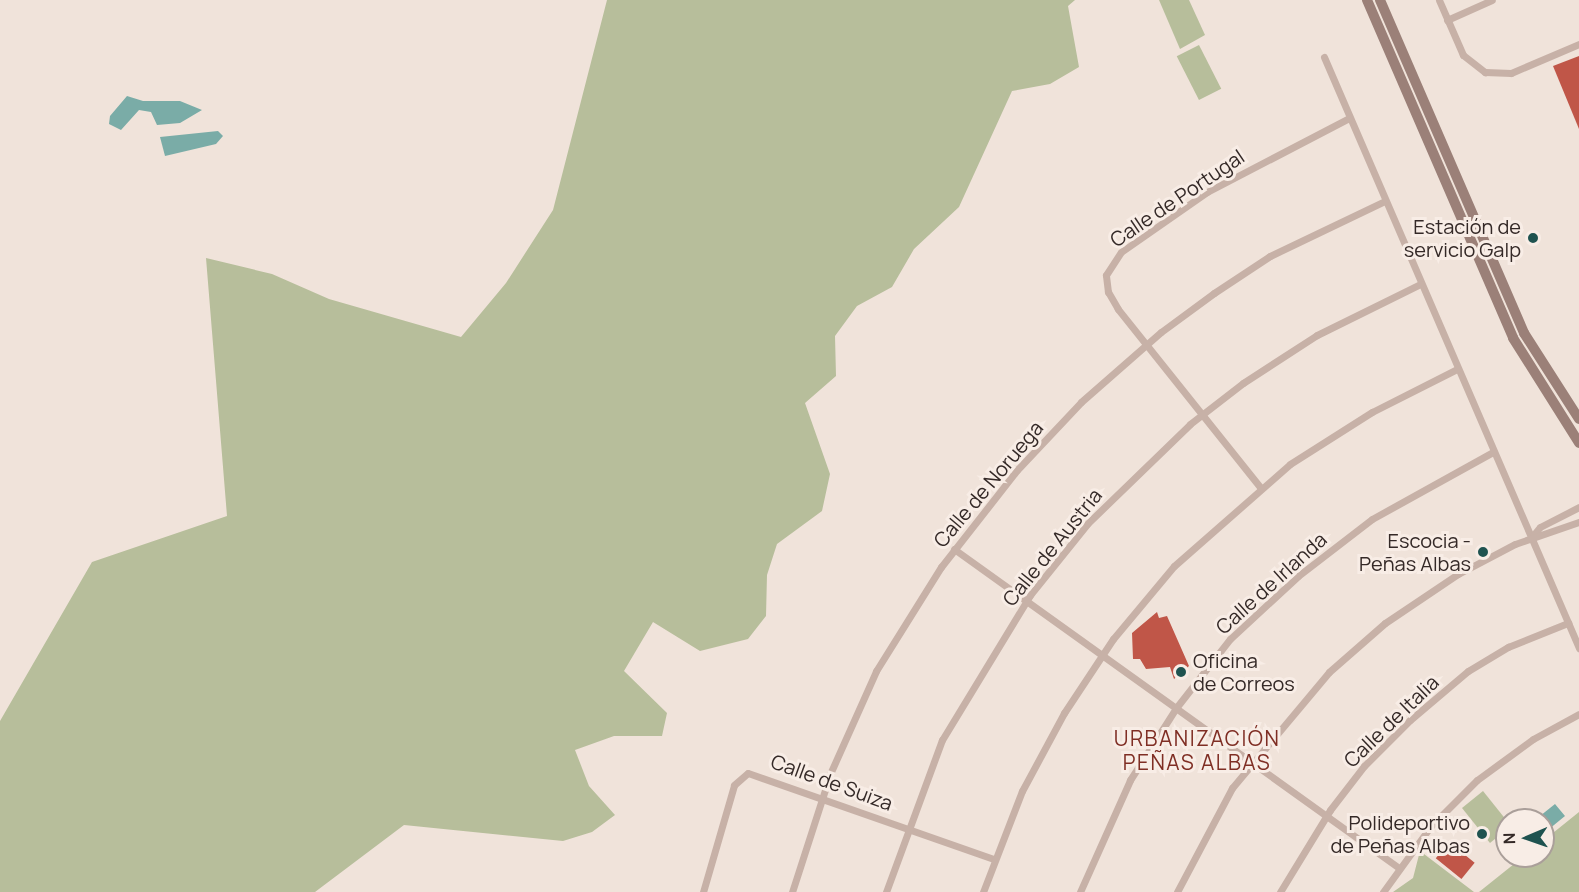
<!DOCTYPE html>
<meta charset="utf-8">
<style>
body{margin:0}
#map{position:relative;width:1579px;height:892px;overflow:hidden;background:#f0e3da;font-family:Manrope,sans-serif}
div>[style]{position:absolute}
.green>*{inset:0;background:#b7be9b;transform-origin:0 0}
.water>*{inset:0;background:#7aaca7}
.building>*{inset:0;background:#c05648;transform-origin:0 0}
.minor>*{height:7px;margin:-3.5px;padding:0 3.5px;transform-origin:3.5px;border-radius:3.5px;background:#c7b1a7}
.secondary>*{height:10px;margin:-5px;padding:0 5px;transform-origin:5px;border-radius:5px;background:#9b8078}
.dots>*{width:16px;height:16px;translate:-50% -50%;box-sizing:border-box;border:3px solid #f8ede6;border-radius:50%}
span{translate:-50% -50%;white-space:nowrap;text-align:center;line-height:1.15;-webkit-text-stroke:6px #f8ede6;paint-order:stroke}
.street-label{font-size:20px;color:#342927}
.poi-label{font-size:20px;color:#342927}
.right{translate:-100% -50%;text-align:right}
.left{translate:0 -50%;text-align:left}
.neighbourhood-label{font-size:21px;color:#7f2e24;letter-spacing:1.5px}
.north{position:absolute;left:1495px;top:808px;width:60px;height:60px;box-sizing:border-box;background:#f8ede6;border:2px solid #aa9f9a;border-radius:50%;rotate:268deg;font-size:16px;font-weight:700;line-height:24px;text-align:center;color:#342927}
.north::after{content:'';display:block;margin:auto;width:21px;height:27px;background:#1f5350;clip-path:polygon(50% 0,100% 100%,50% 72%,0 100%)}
</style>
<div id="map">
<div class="green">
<i style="clip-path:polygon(607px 0,1075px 0,1068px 6px,1079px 67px,1050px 84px,1012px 91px,959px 207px,914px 249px,892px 287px,857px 306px,835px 336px,836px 376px,805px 403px,830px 474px,822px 511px,777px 544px,767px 575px,766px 616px,748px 639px,700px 651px,653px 622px,624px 671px,667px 713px,662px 736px,614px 736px,575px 750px,589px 786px,615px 815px,592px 832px,563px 841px,404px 825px,315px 892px,0 892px,0 721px,92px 562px,227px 516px,206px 258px,272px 274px,329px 299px,461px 337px,506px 283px,553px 210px)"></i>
<i style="clip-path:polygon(1159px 0,1189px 0,1205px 35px,1180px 49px)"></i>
<i style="left:1199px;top:45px;width:49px;height:25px;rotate:63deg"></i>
<i style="clip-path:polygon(1483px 791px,1507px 821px,1507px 829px,1490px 843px,1462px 808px)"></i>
<i style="clip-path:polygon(1579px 812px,1579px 892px,1479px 892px,1524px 856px,1543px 856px,1543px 841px)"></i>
<i style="clip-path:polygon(1420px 851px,1474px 892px,1393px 892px,1413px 878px)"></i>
</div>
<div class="water">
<i style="clip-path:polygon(127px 96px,143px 101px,180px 101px,202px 110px,180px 123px,157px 125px,151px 112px,139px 110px,121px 130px,109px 124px,110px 116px)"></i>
<i style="clip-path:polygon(218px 131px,223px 136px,216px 144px,165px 156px,160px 137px)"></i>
<i style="clip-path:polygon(1555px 804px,1565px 816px,1543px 834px,1543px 820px,1535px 820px)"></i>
</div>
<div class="building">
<i style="clip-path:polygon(1579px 56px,1579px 129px,1553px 66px)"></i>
<i style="clip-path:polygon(1157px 612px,1159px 618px,1167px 616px,1189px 666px,1174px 679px,1170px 667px,1146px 669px,1140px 659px,1133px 659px,1132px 633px)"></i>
<i style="left:1449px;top:842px;width:33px;height:21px;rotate:39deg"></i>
</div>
<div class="minor">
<i style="left:1439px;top:0;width:60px;rotate:66.4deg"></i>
<i style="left:1463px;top:55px;width:28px;rotate:38deg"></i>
<i style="left:1485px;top:72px;width:26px;rotate:2deg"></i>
<i style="left:1511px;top:73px;width:74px;rotate:-23.1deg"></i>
<i style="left:1447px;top:20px;width:49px;rotate:-24deg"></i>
<i style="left:1324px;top:57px;width:644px;rotate:66.66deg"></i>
<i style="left:1260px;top:487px;width:228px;rotate:-128.6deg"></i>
<i style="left:1118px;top:309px;width:20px;rotate:-120deg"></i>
<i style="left:1108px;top:292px;width:17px;rotate:-97deg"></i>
<i style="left:1106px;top:275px;width:27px;rotate:-57deg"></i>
<i style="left:1121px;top:252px;width:105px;rotate:-34.9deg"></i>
<i style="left:1207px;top:192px;width:160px;rotate:-27.5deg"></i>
<i style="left:1531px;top:538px;width:14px;rotate:-51deg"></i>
<i style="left:1540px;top:527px;width:44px;rotate:-27.1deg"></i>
<i style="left:954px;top:549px;width:548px;rotate:35.63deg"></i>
<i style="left:703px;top:892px;width:111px;rotate:-73.8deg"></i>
<i style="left:734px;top:785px;width:18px;rotate:-41deg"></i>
<i style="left:748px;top:773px;width:261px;rotate:19.3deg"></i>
<i style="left:792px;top:892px;width:124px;rotate:-72.1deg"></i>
<i style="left:830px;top:774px;width:113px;rotate:-65.9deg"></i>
<i style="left:876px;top:671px;width:123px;rotate:-58deg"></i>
<i style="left:941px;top:567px;width:123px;rotate:-51.9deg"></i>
<i style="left:1017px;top:470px;width:93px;rotate:-46.7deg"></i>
<i style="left:1081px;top:402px;width:106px;rotate:-41.2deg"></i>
<i style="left:1161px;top:332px;width:66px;rotate:-36.3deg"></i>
<i style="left:1214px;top:293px;width:67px;rotate:-33.5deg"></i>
<i style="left:1270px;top:256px;width:127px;rotate:-25.6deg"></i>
<i style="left:886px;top:892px;width:162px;rotate:-69.8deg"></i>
<i style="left:942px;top:740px;width:170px;rotate:-58.7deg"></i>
<i style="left:1030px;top:595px;width:92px;rotate:-51.1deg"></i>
<i style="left:1088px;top:523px;width:142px;rotate:-44.1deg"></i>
<i style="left:1190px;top:424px;width:67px;rotate:-37.7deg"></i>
<i style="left:1243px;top:383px;width:88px;rotate:-33deg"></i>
<i style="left:1317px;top:335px;width:115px;rotate:-26.3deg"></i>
<i style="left:983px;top:892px;width:108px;rotate:-68.9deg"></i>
<i style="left:1022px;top:791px;width:89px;rotate:-61.7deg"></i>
<i style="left:1064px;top:713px;width:89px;rotate:-56.5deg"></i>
<i style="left:1113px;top:639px;width:95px;rotate:-50.1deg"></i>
<i style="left:1174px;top:566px;width:154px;rotate:-41.3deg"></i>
<i style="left:1290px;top:464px;width:97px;rotate:-32.4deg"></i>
<i style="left:1372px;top:412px;width:95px;rotate:-26.8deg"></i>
<i style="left:1080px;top:892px;width:123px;rotate:-65.9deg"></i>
<i style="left:1130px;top:780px;width:85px;rotate:-57.4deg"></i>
<i style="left:1176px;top:708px;width:88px;rotate:-52deg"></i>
<i style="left:1230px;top:639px;width:93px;rotate:-42.8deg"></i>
<i style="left:1298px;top:576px;width:93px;rotate:-37.6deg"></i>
<i style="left:1372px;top:519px;width:138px;rotate:-29deg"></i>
<i style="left:1177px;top:892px;width:118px;rotate:-62.1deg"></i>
<i style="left:1232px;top:788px;width:151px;rotate:-50.1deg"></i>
<i style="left:1329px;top:672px;width:74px;rotate:-41.2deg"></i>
<i style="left:1385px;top:623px;width:88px;rotate:-33.9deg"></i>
<i style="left:1458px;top:574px;width:64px;rotate:-27.8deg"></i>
<i style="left:1515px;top:544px;width:68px;rotate:-19deg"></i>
<i style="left:1280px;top:892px;width:96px;rotate:-58.6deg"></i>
<i style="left:1330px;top:810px;width:56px;rotate:-52.3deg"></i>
<i style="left:1364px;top:766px;width:65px;rotate:-45deg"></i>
<i style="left:1410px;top:720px;width:76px;rotate:-40.2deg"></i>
<i style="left:1468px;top:671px;width:47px;rotate:-31deg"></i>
<i style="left:1508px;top:647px;width:65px;rotate:-21.8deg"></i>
<i style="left:1383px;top:892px;width:80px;rotate:-54.1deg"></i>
<i style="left:1430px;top:827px;width:66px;rotate:-45deg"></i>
<i style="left:1477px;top:780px;width:69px;rotate:-36.2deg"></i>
<i style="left:1533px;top:739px;width:52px;rotate:-28.5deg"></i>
</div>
<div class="secondary">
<i style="left:1367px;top:0;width:368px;rotate:66.6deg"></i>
<i style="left:1513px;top:338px;width:124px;rotate:57.8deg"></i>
<i style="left:1380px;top:0;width:363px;rotate:66.6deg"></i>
<i style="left:1524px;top:333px;width:102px;rotate:57.4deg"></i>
</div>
<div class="dots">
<i style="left:1533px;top:238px;background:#1f5350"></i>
<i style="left:1483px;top:552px;background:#1f5350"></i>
<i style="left:1181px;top:672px;background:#1f5350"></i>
<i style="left:1482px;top:834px;background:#1f5350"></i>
</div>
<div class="street-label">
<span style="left:1177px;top:198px;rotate:-34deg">Calle de Portugal</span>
<span style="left:988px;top:484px;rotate:-50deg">Calle de Noruega</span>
<span style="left:1052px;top:547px;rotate:-51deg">Calle de Austria</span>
<span style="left:1271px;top:583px;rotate:-42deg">Calle de Irlanda</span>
<span style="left:1391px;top:721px;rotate:-44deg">Calle de Italia</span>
<span style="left:832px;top:782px;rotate:20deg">Calle de Suiza</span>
</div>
<div class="poi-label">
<span class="right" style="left:1521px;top:238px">Estación de<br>servicio Galp</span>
<span class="right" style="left:1471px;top:552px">Escocia -<br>Peñas Albas</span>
<span class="left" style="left:1193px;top:672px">Oficina<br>de Correos</span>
<span class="right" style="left:1470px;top:834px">Polideportivo<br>de Peñas Albas</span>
</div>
<div class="neighbourhood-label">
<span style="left:1197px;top:750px">URBANIZACIÓN<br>PEÑAS ALBAS</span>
</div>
<div class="north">N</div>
</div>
